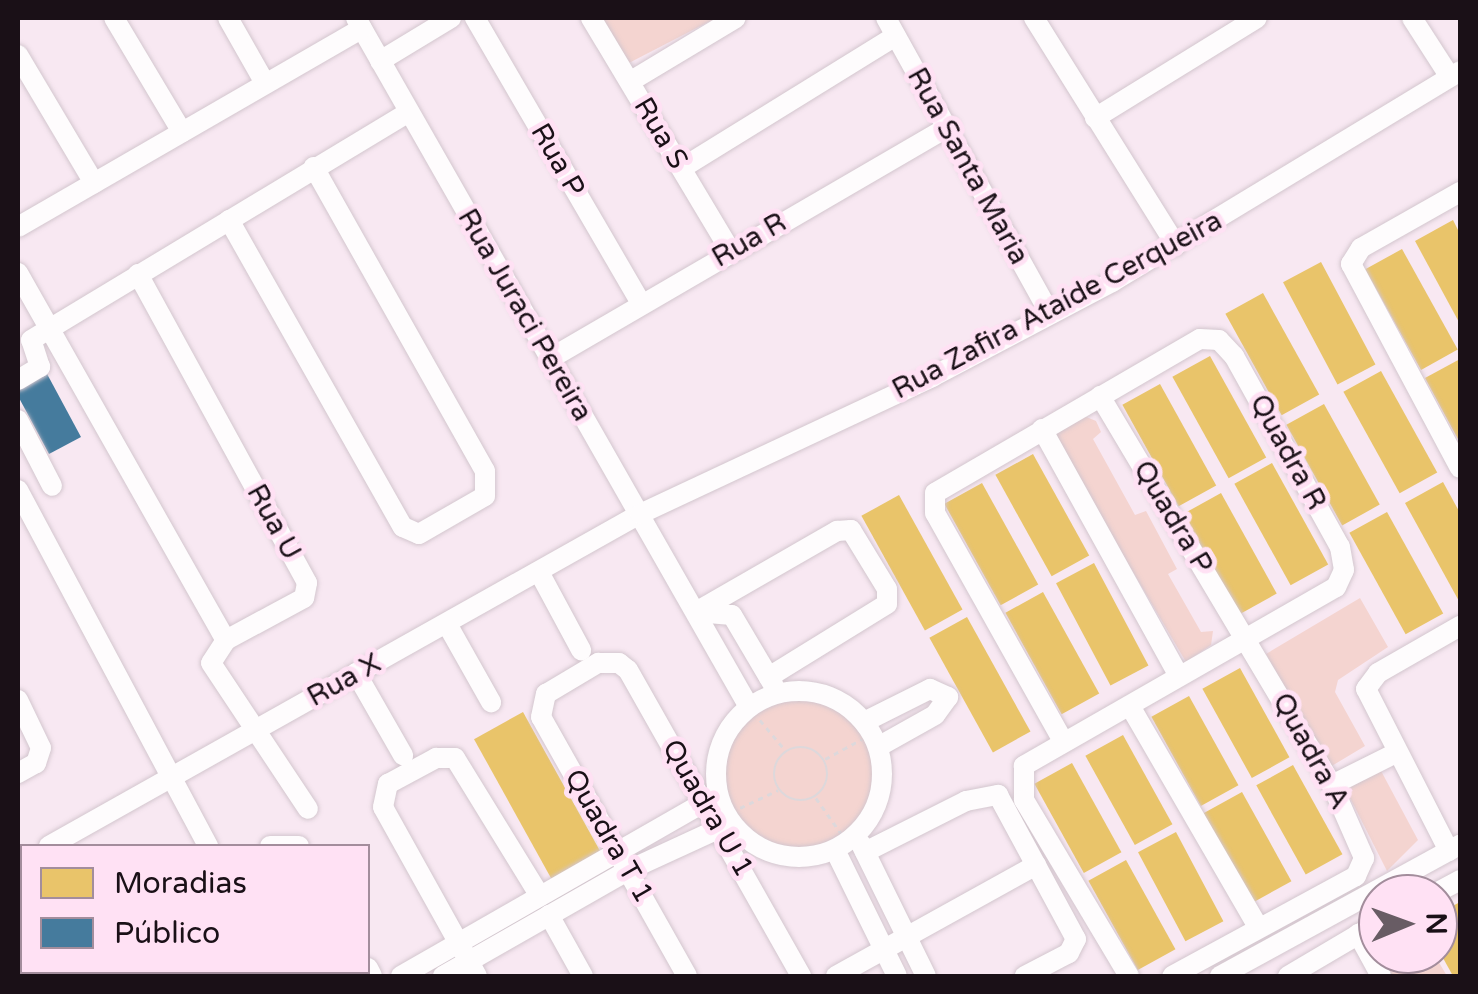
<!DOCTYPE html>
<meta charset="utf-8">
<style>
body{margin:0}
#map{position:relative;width:1478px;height:994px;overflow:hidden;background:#f8e8f2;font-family:"Varela Round",sans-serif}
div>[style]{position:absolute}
.green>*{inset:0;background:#f4d4d0}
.round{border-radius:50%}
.homes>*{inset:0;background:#e9c46a;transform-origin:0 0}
.public>*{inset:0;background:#457b9d}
.path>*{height:2.5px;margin-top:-1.25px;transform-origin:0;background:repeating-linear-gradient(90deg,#ddd8db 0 5px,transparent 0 10px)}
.path>.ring{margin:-1.25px;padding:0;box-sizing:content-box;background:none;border:2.5px solid #ddd8db;border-radius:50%}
.roads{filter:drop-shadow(0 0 2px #d3c6ce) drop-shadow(0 0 2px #d3c6ce)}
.minor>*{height:20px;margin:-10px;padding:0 10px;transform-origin:10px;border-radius:10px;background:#fefcfd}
.minor>.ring{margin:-10px;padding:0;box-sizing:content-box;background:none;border:20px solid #fefcfd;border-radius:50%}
span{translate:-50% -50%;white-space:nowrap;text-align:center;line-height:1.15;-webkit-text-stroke:10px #ffe1f4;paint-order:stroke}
.street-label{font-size:28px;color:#1a1017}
.frame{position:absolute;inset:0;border:20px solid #1a1017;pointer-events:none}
.legend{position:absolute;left:20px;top:844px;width:350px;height:130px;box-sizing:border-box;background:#ffe1f4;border:2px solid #a38d9c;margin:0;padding:12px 18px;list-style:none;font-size:30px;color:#1a1017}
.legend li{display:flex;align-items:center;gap:20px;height:50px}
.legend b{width:50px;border:2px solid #a38d9c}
.north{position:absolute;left:1358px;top:874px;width:100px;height:100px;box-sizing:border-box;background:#ffe1f4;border:2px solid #a38d9c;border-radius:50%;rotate:89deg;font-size:28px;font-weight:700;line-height:40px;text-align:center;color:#1a1017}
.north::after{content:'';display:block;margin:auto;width:35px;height:45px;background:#685c64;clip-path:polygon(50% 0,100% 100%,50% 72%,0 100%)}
</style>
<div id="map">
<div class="green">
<i style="clip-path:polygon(597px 18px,716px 18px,625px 65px)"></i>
<i style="clip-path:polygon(1084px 416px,1096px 421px,1101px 432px,1093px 439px,1135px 515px,1146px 511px,1177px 569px,1168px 574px,1201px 632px,1213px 631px,1211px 645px,1186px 662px,1052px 434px)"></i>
<i style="clip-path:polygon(1360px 598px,1388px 647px,1338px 680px,1335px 692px,1365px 746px,1330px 767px,1266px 654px)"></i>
<i class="round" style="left:721px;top:696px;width:158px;height:158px"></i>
<i style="clip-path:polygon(1380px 769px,1418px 840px,1387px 871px,1346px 790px)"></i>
<i style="clip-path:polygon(1378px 946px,1378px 954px,1434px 954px,1447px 976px,1385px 976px,1371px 950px)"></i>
</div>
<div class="homes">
<i style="clip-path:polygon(1453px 220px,1460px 234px,1460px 324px,1415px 241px)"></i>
<i style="left:1402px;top:249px;width:115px;height:42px;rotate:61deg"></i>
<i style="left:1321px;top:262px;width:116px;height:43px;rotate:62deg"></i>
<i style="left:1263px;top:293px;width:116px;height:43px;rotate:61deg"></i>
<i style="left:1210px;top:356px;width:116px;height:43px;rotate:61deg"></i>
<i style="clip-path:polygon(1460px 359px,1460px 443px,1425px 378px)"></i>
<i style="left:1381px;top:371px;width:116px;height:43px;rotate:61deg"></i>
<i style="left:1160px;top:384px;width:116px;height:43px;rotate:61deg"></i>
<i style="left:1324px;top:404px;width:115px;height:43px;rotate:61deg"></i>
<i style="left:1033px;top:454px;width:116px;height:43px;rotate:61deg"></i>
<i style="left:1272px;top:463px;width:116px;height:43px;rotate:61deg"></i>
<i style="clip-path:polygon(1443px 482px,1460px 513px,1460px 603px,1405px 503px)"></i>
<i style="left:982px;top:483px;width:116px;height:43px;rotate:61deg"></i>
<i style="left:1221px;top:493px;width:115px;height:43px;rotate:61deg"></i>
<i style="left:899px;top:495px;width:131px;height:43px;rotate:61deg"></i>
<i style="left:1387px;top:512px;width:116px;height:43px;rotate:61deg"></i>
<i style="left:1094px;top:563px;width:116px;height:43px;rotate:62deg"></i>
<i style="left:1043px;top:592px;width:116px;height:43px;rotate:61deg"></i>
<i style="left:967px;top:617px;width:131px;height:43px;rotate:61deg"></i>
<i style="left:1240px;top:668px;width:102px;height:43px;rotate:61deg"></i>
<i style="left:1189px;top:696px;width:102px;height:43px;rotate:61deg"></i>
<i style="left:523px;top:712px;width:161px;height:56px;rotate:61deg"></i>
<i style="left:1123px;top:735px;width:102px;height:43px;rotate:61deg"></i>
<i style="left:1072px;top:763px;width:102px;height:43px;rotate:61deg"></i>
<i style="left:1293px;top:765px;width:102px;height:42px;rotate:61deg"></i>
<i style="left:1242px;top:792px;width:102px;height:44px;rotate:61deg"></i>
<i style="left:1176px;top:832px;width:101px;height:43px;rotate:62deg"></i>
<i style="left:1126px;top:860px;width:102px;height:43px;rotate:61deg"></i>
<i style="clip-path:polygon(1460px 902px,1460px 976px,1453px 976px,1438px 949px,1438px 914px)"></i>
</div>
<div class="public">
<i style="clip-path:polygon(46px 372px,81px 437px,49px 454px,18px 396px,18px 387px)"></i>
</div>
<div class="path">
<i style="left:760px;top:720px;width:40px;rotate:50deg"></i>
<i class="ring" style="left:774px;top:747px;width:51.5px;height:51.5px"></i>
<i style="left:825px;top:759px;width:42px;rotate:-28.4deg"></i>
<i style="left:816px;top:798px;width:47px;rotate:54.6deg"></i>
<i style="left:740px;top:808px;width:42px;rotate:-25.3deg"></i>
</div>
<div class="roads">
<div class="minor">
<i style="left:114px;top:18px;width:133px;rotate:59.2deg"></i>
<i style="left:228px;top:18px;width:75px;rotate:60.4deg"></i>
<i style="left:356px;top:18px;width:793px;rotate:60.3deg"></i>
<i style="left:475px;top:18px;width:330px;rotate:59.8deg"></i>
<i style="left:591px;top:18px;width:270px;rotate:59.1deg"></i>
<i style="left:886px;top:18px;width:338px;rotate:61deg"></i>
<i style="left:1034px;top:18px;width:268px;rotate:58deg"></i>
<i style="left:1412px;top:18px;width:70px;rotate:57.2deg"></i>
<i style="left:18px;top:55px;width:149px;rotate:59.3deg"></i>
<i style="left:380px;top:61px;width:83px;rotate:-31.2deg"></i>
<i style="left:631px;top:81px;width:122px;rotate:-31deg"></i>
<i style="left:1095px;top:118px;width:190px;rotate:-31.7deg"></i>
<i style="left:682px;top:168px;width:251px;rotate:-31.7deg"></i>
<i style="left:1460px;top:192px;width:114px;rotate:150.5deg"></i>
<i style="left:1361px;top:248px;width:19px;rotate:122deg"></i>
<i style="left:1351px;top:264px;width:231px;rotate:61.9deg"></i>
<i style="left:229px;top:220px;width:353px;rotate:60.5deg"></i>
<i style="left:403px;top:527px;width:17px;rotate:24deg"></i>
<i style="left:419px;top:534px;width:76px;rotate:-29.9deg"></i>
<i style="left:485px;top:496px;width:25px;rotate:-90deg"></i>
<i style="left:485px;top:471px;width:349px;rotate:-119.4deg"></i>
<i style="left:18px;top:227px;width:397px;rotate:-30deg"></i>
<i style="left:18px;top:273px;width:422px;rotate:60.5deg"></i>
<i style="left:138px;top:274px;width:352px;rotate:61.3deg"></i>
<i style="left:307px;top:583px;width:15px;rotate:101deg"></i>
<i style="left:304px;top:598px;width:89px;rotate:151.7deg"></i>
<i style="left:226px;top:640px;width:27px;rotate:123deg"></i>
<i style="left:211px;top:663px;width:175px;rotate:56.4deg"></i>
<i style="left:551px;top:358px;width:461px;rotate:-30.2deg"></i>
<i style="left:18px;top:380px;width:26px;rotate:-31deg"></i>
<i style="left:40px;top:367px;width:28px;rotate:-108deg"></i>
<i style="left:31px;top:340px;width:440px;rotate:-31.1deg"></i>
<i style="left:1100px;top:396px;width:453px;rotate:59.2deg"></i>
<i style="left:1332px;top:785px;width:80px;rotate:66.3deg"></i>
<i style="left:1364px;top:858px;width:20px;rotate:114deg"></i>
<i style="left:1356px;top:876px;width:209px;rotate:151.5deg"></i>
<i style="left:18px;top:420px;width:74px;rotate:62.7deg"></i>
<i style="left:1042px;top:429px;width:282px;rotate:61deg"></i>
<i style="left:18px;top:490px;width:404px;rotate:61.9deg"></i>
<i style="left:539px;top:572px;width:89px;rotate:61.7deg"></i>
<i style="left:696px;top:612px;width:163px;rotate:-29.9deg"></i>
<i style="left:837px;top:531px;width:14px;rotate:-4deg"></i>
<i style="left:851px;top:530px;width:69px;rotate:58.6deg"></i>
<i style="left:887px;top:589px;width:15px;rotate:90deg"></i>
<i style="left:887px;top:604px;width:139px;rotate:148.3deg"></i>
<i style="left:696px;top:612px;width:36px;rotate:5deg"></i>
<i style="left:732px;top:615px;width:82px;rotate:59.4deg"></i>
<i style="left:447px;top:624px;width:90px;rotate:60.6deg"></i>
<i style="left:356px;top:673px;width:95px;rotate:60.2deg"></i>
<i class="ring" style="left:716px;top:691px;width:146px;height:146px"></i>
<i style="left:18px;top:700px;width:53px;rotate:64.4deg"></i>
<i style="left:41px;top:748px;width:16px;rotate:108deg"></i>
<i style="left:36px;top:763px;width:21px;rotate:151deg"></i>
<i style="left:1130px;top:706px;width:255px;rotate:59.9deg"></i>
<i style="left:864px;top:722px;width:74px;rotate:-26.6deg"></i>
<i style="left:930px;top:689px;width:20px;rotate:24deg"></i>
<i style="left:948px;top:697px;width:22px;rotate:126deg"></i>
<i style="left:935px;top:715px;width:65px;rotate:150.7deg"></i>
<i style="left:1063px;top:741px;width:261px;rotate:-119.3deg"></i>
<i style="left:935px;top:513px;width:20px;rotate:-90deg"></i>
<i style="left:935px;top:493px;width:306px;rotate:-30.2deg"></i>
<i style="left:1200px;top:339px;width:19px;rotate:3deg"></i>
<i style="left:1219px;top:340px;width:22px;rotate:47deg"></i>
<i style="left:1234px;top:356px;width:218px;rotate:61deg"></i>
<i style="left:1340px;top:547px;width:23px;rotate:80deg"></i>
<i style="left:1344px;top:570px;width:19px;rotate:115deg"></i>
<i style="left:1336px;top:587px;width:360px;rotate:150.2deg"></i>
<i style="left:1024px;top:766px;width:34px;rotate:90deg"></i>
<i style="left:1024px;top:800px;width:205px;rotate:59.2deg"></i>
<i style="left:1332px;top:785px;width:69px;rotate:-26.6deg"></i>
<i style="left:861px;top:844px;width:147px;rotate:63.8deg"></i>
<i style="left:49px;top:846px;width:678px;rotate:-29.33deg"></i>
<i style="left:640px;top:514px;width:323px;rotate:-25.1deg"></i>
<i style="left:932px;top:377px;width:204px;rotate:-27.8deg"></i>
<i style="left:1112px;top:282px;width:407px;rotate:-31.2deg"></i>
<i style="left:270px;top:846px;width:29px"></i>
<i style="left:835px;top:850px;width:140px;rotate:63.8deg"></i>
<i style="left:1449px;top:851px;width:182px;rotate:-117.1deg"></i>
<i style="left:1366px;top:689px;width:20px;rotate:-53deg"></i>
<i style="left:1378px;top:673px;width:95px;rotate:-29.8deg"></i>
<i style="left:865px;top:852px;width:113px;rotate:-26.8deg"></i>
<i style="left:966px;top:801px;width:33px;rotate:-11deg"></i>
<i style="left:998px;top:795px;width:164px;rotate:61.6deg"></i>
<i style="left:1076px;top:939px;width:16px;rotate:117deg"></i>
<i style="left:1069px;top:953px;width:50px;rotate:152.4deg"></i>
<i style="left:18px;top:865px;width:5px;rotate:-37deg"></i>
<i style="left:1434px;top:894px;width:30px;rotate:-28deg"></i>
<i style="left:549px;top:915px;width:70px;rotate:60.9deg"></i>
<i style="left:1358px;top:934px;width:48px;rotate:61.3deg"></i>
<i style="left:18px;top:935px;width:10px;rotate:66deg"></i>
<i style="left:368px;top:968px;width:9px;rotate:63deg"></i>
<i style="left:156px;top:972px;width:5px;rotate:53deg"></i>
<i style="left:264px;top:972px;width:5px;rotate:53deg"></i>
<i style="left:111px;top:976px;width:10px;rotate:-24deg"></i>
<i style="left:401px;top:976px;width:364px;rotate:-29.8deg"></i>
<i style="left:443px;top:976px;width:214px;rotate:-29.7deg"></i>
<i style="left:629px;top:870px;width:112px;rotate:-24.7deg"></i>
<i style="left:477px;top:976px;width:193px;rotate:-119.1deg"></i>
<i style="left:383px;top:807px;width:24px;rotate:-78deg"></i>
<i style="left:388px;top:784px;width:55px;rotate:-28.4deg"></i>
<i style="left:436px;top:758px;width:19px"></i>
<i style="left:455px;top:758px;width:162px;rotate:58.4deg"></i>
<i style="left:687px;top:976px;width:297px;rotate:-119.4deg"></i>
<i style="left:541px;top:717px;width:24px;rotate:-78deg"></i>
<i style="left:546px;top:694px;width:61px;rotate:-30.8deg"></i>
<i style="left:598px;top:663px;width:21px"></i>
<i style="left:619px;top:663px;width:11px;rotate:38deg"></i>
<i style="left:628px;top:670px;width:352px;rotate:60.5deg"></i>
<i style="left:836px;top:976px;width:229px;rotate:-29deg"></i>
<i style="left:1220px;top:976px;width:273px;rotate:-28.7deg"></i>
<i style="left:1288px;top:976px;width:104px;rotate:-30.5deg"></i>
</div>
</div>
<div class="street-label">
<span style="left:661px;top:133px;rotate:59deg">Rua S</span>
<span style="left:558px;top:160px;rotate:60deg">Rua P</span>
<span style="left:968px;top:166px;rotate:61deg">Rua Santa Maria</span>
<span style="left:749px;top:240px;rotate:-30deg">Rua R</span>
<span style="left:1057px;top:305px;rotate:-28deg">Rua Zafira Ataíde Cerqueira</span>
<span style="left:525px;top:315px;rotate:60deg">Rua Juraci Pereira</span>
<span style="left:1288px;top:452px;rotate:61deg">Quadra R</span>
<span style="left:1173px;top:517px;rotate:59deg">Quadra P</span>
<span style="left:274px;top:522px;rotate:61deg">Rua U</span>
<span style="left:344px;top:680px;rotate:-29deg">Rua X</span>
<span style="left:1311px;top:751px;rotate:61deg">Quadra A</span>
<span style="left:708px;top:808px;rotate:60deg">Quadra U 1</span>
<span style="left:609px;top:836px;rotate:60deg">Quadra T 1</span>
</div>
<div class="frame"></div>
<ul class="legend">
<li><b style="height:28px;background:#e9c46a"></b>Moradias</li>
<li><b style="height:28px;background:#457b9d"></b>Público</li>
</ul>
<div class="north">N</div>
</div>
